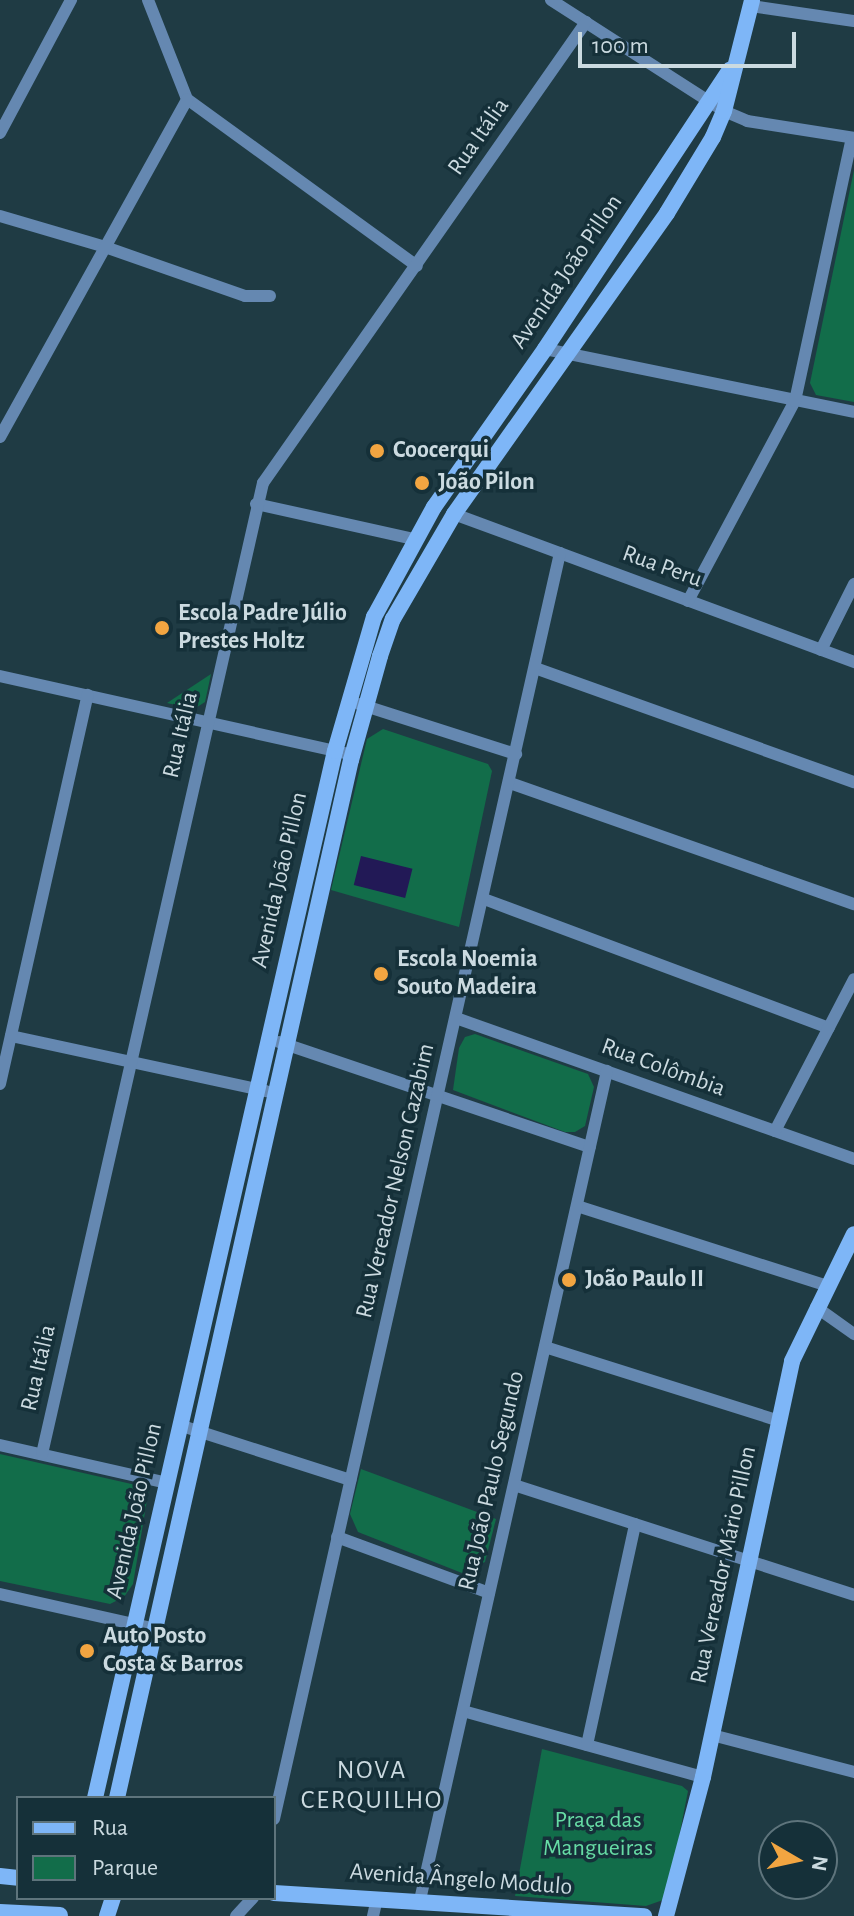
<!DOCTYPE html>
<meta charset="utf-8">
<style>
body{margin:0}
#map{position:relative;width:854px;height:1916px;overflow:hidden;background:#1f3b44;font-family:"Alegreya Sans",sans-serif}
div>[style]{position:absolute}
.green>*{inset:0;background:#126d4a}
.water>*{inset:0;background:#221956;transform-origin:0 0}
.street>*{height:12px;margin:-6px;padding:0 6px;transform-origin:6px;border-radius:6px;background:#6588b1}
.secondary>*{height:16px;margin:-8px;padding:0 8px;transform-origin:8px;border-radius:8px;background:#7eb6f7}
.dots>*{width:22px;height:22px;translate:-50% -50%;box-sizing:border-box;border:4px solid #153039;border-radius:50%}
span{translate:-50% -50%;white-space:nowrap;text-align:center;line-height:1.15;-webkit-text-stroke:7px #153039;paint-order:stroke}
.street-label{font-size:24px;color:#cbdae0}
.poi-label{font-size:24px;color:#cbdae0;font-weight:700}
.left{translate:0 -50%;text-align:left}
.park-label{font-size:24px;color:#66dca5}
.neighbourhood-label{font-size:26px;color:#cbdae0;letter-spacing:2px}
.legend{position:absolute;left:16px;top:1796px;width:260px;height:104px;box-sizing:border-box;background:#153039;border:2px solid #5e747c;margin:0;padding:10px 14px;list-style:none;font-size:24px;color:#cbdae0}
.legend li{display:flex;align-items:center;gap:16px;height:40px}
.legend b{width:40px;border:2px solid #5e747c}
.north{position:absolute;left:758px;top:1820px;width:80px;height:80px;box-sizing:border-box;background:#153039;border:2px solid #5e747c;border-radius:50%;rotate:99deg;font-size:22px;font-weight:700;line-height:32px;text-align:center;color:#cbdae0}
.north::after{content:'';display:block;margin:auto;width:28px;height:36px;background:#f2a541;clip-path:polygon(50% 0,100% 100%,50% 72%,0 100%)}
.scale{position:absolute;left:578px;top:32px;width:218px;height:36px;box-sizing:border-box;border:4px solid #cbdae0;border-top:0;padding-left:10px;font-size:24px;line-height:28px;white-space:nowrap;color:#cbdae0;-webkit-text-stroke:6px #153039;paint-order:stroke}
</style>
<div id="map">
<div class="green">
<i style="clip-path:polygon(854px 170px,854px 402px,816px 395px,810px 383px)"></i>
<i style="clip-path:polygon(211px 674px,205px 702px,194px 709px,167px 703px)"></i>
<i style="clip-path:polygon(383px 729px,488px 764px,492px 771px,459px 927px,331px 890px,367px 739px)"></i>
<i style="clip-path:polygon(475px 1034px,588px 1074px,594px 1087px,585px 1126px,575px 1132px,565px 1132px,453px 1090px,459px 1048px,465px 1037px)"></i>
<i style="clip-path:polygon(0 1454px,149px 1488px,133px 1584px,124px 1597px,110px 1604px,0 1581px)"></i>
<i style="clip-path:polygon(361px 1469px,496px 1519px,485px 1562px,462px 1573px,358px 1532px,350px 1514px)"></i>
<i style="clip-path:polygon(542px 1749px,682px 1786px,688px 1791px,668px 1893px,663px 1900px,646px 1906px,515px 1896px)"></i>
</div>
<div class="water">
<i style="left:361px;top:856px;width:53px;height:30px;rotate:14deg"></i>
</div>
<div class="street">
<i style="left:148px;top:0;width:106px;rotate:68.5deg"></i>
<i style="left:187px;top:99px;width:284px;rotate:36deg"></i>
<i style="left:551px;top:0;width:206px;rotate:32.7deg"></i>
<i style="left:724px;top:111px;width:25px;rotate:23deg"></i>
<i style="left:747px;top:121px;width:108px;rotate:9deg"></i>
<i style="left:751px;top:6px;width:104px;rotate:8.3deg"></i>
<i style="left:0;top:133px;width:151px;rotate:-61.9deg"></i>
<i style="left:0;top:216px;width:109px;rotate:16.4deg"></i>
<i style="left:105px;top:247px;width:148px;rotate:19.3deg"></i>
<i style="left:245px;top:296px;width:25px"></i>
<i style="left:545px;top:349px;width:315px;rotate:11.5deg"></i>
<i style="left:0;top:437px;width:386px;rotate:-61deg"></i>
<i style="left:256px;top:504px;width:162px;rotate:12.5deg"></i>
<i style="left:454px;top:514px;width:427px;rotate:20.3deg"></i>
<i style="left:688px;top:601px;width:227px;rotate:-61.9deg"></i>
<i style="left:795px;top:401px;width:269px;rotate:-77.8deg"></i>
<i style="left:821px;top:650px;width:74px;rotate:-63.4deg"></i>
<i style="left:535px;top:668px;width:339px;rotate:19.7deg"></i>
<i style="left:0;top:676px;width:361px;rotate:12.6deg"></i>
<i style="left:359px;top:704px;width:165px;rotate:17.7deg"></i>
<i style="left:510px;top:783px;width:365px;rotate:19.4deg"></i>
<i style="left:484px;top:899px;width:368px;rotate:20.5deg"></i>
<i style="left:456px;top:1018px;width:422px;rotate:19.5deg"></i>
<i style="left:11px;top:1036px;width:261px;rotate:12.2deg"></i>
<i style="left:279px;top:1042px;width:328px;rotate:18.7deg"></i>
<i style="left:0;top:1084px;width:399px;rotate:-77.3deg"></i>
<i style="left:775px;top:1131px;width:171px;rotate:-62.5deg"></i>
<i style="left:577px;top:1206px;width:262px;rotate:17.7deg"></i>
<i style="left:816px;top:1307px;width:47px;rotate:35.4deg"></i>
<i style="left:545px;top:1347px;width:245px;rotate:17.5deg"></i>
<i style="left:179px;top:1425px;width:180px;rotate:17.8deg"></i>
<i style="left:0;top:1445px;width:171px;rotate:12.8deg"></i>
<i style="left:42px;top:1454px;width:996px;rotate:-77.18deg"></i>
<i style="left:263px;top:483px;width:563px;rotate:-54.98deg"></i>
<i style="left:514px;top:1485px;width:357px;rotate:17.9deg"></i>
<i style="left:337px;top:1537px;width:162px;rotate:20.2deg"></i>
<i style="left:0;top:1594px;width:159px;rotate:12.7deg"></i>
<i style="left:463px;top:1711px;width:249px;rotate:15.4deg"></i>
<i style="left:712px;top:1735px;width:147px;rotate:14.6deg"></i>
<i style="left:587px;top:1745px;width:226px;rotate:-77.7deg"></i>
<i style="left:274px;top:1819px;width:1298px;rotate:-77.27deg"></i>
<i style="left:420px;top:1900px;width:850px;rotate:-77.29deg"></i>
<i style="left:236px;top:1916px;width:25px;rotate:-47deg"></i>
<i style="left:373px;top:1916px;width:18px;rotate:-77deg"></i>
</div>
<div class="secondary">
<i style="left:95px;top:1798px;width:1074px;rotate:-77.09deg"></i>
<i style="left:335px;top:751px;width:140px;rotate:-73.8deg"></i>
<i style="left:374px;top:617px;width:125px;rotate:-61.4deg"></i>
<i style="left:434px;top:507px;width:193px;rotate:-54.9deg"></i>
<i style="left:545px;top:349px;width:335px;rotate:-56.5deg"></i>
<i style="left:117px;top:1798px;width:1064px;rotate:-77.3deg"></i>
<i style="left:351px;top:760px;width:108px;rotate:-74.4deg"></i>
<i style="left:380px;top:656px;width:39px;rotate:-71deg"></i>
<i style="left:393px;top:619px;width:121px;rotate:-59.8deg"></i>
<i style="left:454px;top:514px;width:369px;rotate:-54.7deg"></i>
<i style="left:667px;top:213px;width:89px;rotate:-58.8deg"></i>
<i style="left:713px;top:137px;width:28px;rotate:-67deg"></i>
<i style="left:724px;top:111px;width:114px;rotate:-75.8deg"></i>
<i style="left:0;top:1876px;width:18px;rotate:6deg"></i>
<i style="left:274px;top:1893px;width:371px;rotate:3.6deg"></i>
<i style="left:0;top:1912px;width:60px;rotate:2.9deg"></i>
<i style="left:107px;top:1916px;width:19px;rotate:-72deg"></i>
<i style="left:666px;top:1916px;width:144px;rotate:-75.1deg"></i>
<i style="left:703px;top:1777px;width:425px;rotate:-77.9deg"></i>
<i style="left:792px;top:1361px;width:141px;rotate:-64deg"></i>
</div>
<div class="dots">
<i style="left:377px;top:451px;background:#f2a541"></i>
<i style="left:422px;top:483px;background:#f2a541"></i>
<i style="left:162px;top:628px;background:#f2a541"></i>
<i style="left:381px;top:974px;background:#f2a541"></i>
<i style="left:569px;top:1280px;background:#f2a541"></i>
<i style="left:87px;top:1651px;background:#f2a541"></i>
</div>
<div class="street-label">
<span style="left:479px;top:137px;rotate:-55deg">Rua Itália</span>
<span style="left:567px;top:272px;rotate:-56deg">Avenida João Pillon</span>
<span style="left:662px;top:567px;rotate:20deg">Rua Peru</span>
<span style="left:181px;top:735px;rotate:-77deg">Rua Itália</span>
<span style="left:280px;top:880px;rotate:-77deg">Avenida João Pillon</span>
<span style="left:663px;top:1068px;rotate:20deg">Rua Colômbia</span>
<span style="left:396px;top:1181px;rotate:-77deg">Rua Vereador Nelson Cazabim</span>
<span style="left:39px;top:1368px;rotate:-77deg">Rua Itália</span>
<span style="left:492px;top:1481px;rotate:-77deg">Rua João Paulo Segundo</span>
<span style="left:135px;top:1511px;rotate:-77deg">Avenida João Pillon</span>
<span style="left:724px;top:1565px;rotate:-78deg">Rua Vereador Mário Pillon</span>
<span style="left:461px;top:1880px;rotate:4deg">Avenida Ângelo Modulo</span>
</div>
<div class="poi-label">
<span class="left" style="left:393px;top:451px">Coocerqui</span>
<span class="left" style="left:438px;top:483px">João Pilon</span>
<span class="left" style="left:178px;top:628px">Escola Padre Júlio<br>Prestes Holtz</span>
<span class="left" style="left:397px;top:974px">Escola Noemia<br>Souto Madeira</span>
<span class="left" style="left:585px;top:1280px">João Paulo II</span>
<span class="left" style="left:103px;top:1651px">Auto Posto<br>Costa &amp; Barros</span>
</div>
<div class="park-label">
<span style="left:598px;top:1835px">Praça das<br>Mangueiras</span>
</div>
<div class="neighbourhood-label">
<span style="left:372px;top:1786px">NOVA<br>CERQUILHO</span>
</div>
<ul class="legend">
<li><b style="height:10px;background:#7eb6f7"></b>Rua</li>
<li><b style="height:22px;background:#126d4a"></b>Parque</li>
</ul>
<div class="north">N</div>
<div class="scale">100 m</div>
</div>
